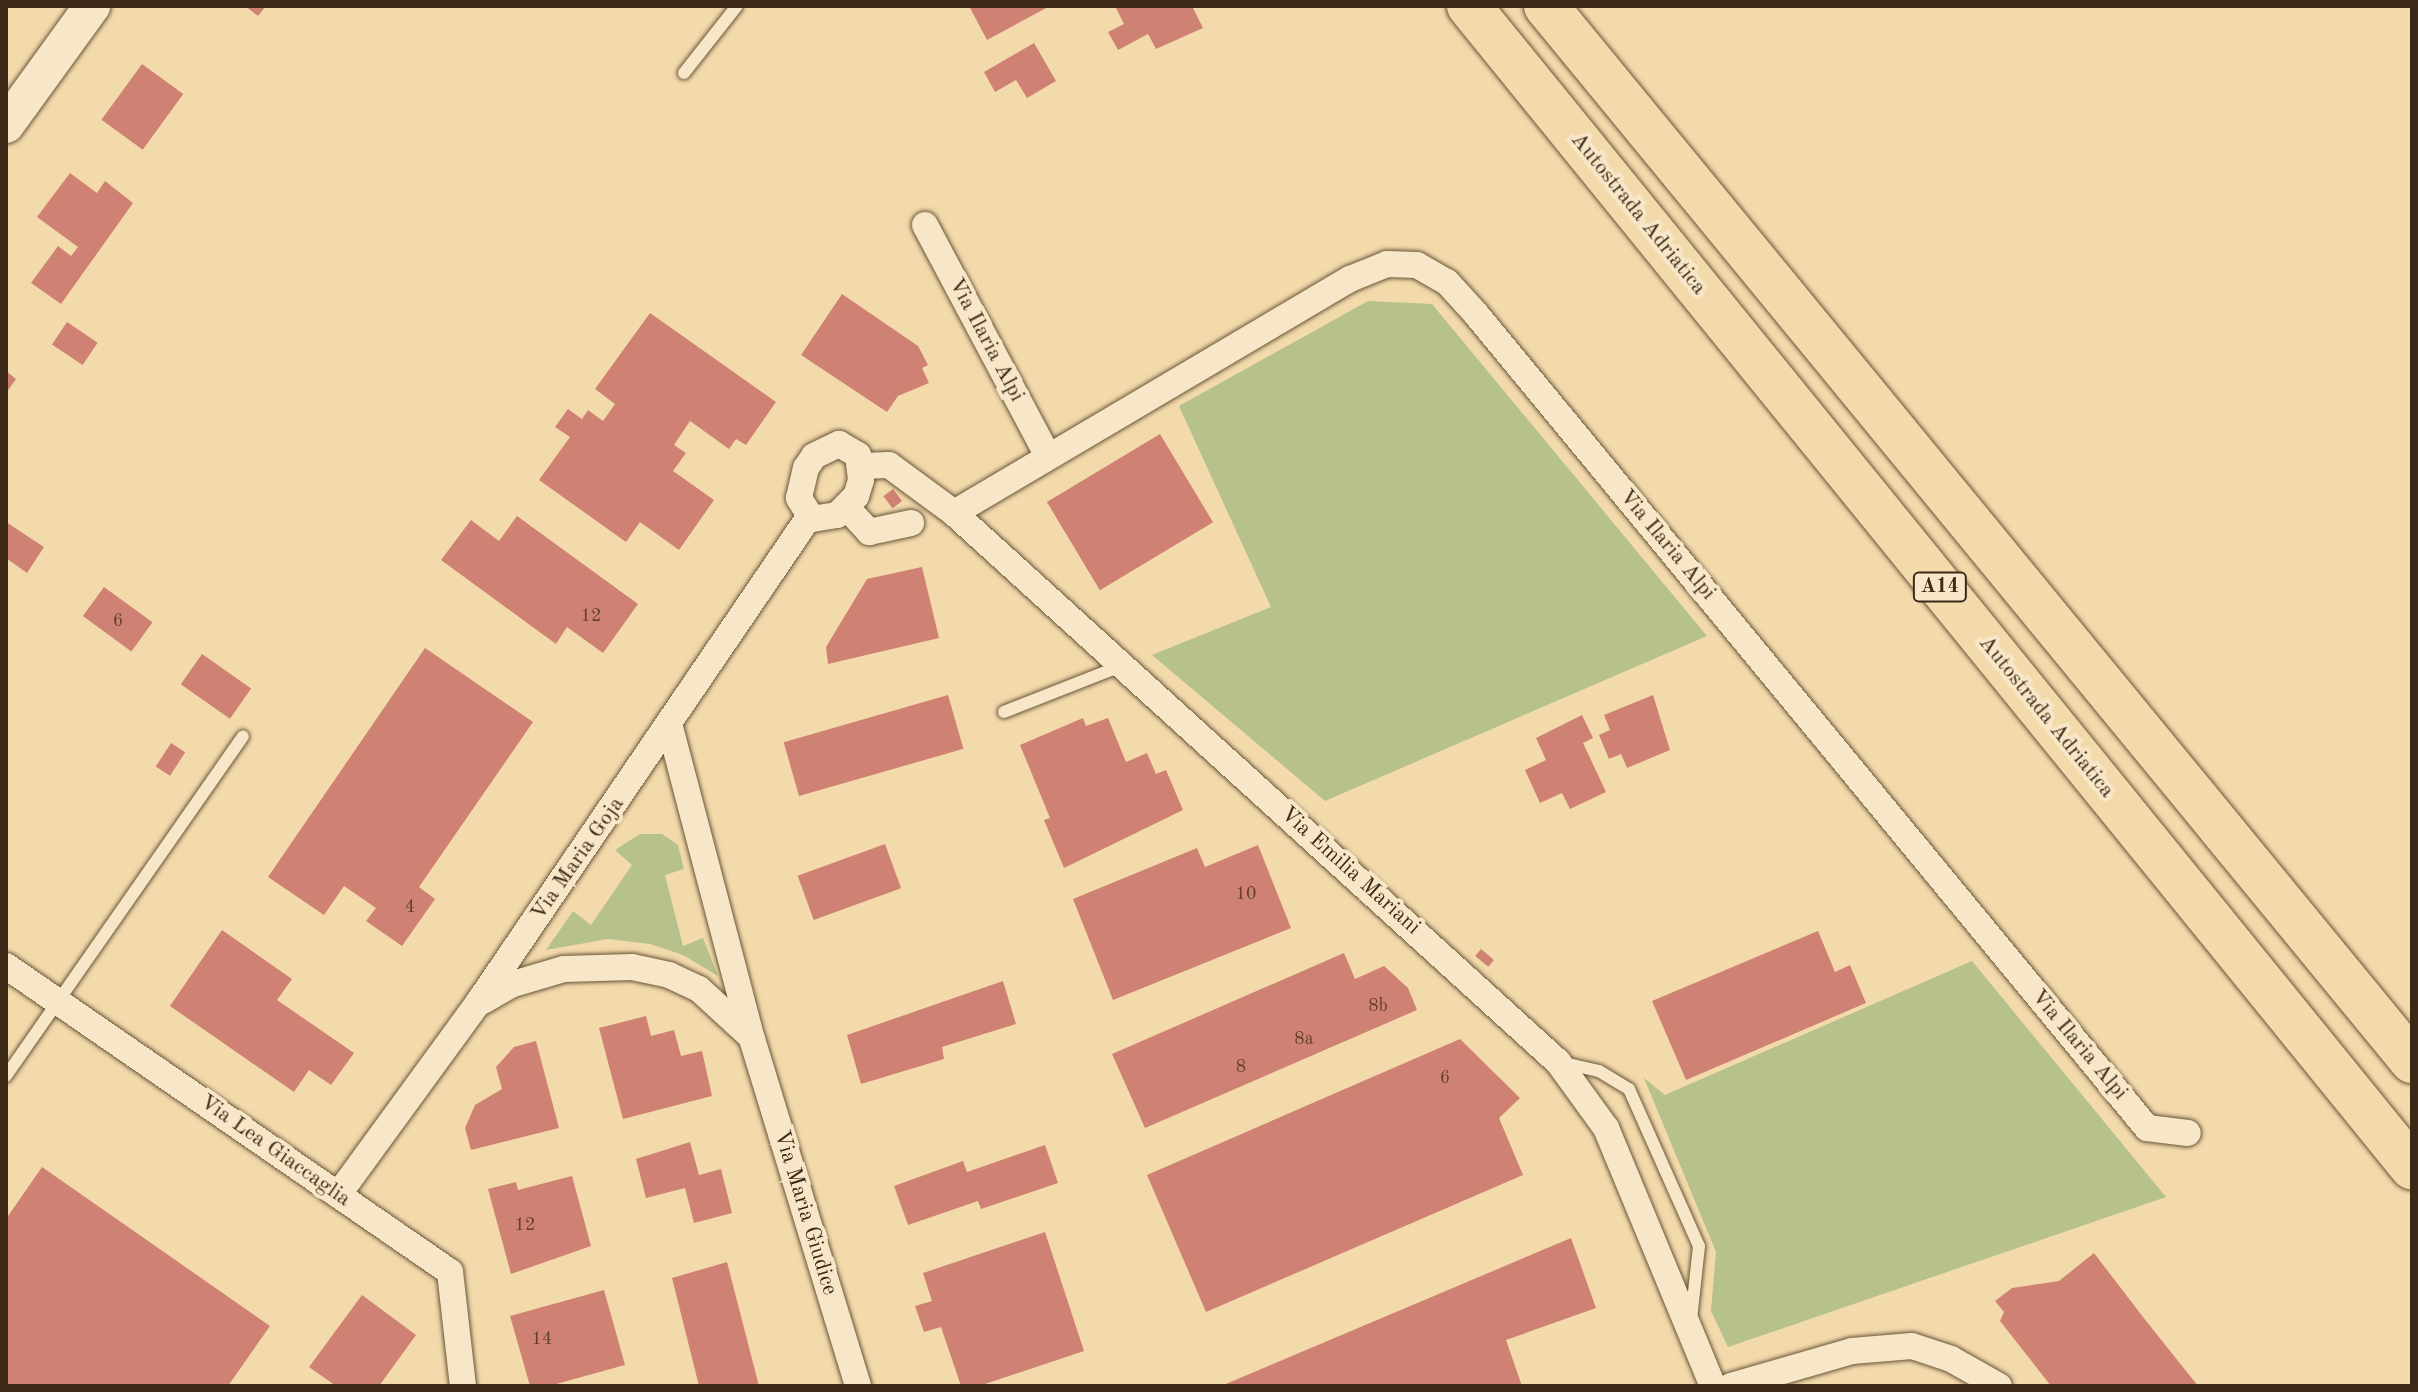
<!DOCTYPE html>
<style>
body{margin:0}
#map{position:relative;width:2418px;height:1392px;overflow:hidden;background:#f3daab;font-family:"Old Standard TT",serif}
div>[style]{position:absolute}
.green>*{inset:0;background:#b6c18c}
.building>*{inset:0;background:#cf8274;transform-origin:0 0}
.roads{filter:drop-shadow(0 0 2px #69553a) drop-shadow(0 0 2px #69553a)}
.lane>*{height:12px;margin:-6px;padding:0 6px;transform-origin:6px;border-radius:6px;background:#f7e7c8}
.street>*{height:26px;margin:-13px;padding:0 13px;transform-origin:13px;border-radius:13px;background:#f7e7c8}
.secondary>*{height:36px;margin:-18px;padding:0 18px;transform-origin:18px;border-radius:18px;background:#f7e7c8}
.highway>*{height:44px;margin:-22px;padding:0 22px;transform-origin:22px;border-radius:22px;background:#f3daab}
span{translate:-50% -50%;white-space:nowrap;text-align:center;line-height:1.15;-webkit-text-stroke:8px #f7e7c8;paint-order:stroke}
.number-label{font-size:18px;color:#603f2d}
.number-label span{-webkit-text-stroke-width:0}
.shield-label span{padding:2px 6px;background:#f7e7c8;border:2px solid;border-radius:6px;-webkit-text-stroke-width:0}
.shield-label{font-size:20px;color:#3b2915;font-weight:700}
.street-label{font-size:22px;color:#3b2915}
.frame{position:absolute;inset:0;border:8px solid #3b2915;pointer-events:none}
</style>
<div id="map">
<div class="green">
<i style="clip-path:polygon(1368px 301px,1432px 304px,1707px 636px,1325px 801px,1152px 655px,1271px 607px,1179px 406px)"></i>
<i style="clip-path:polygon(640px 834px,662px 834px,678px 845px,684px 869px,665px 875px,683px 946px,703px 938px,718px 976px,683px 955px,650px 944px,608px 939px,546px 950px,573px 911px,591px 925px,632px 865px,615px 850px)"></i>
<i style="clip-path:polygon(1972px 961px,2166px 1197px,1728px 1347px,1711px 1311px,1716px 1252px,1644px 1078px,1665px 1095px)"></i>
</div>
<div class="building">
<i style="clip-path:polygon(245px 6px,266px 6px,258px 16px)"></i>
<i style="clip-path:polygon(969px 6px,1050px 6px,987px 40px)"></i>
<i style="clip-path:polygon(1115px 6px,1185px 6px,1193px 8px,1203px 28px,1156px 49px,1148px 34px,1118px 50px,1108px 32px,1124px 24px)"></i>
<i style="clip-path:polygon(1034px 43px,1056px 81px,1027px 98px,1016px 80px,995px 92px,984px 72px)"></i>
<i style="left:142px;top:64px;width:51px;height:69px;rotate:36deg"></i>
<i style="clip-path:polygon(70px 173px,97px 193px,105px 181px,133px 203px,61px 304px,31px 283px,58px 246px,71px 256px,78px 247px,37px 217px)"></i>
<i style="clip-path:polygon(842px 294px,918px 346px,928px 365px,922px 368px,929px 383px,898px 396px,887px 412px,801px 355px)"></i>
<i style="clip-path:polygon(650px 313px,776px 402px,746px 445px,736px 439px,729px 449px,690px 421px,674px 445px,686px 453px,673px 471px,714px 500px,679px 550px,640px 522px,626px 542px,539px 480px,570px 437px,555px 427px,568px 409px,582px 419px,588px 410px,603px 421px,615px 404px,595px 389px)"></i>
<i style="left:67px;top:322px;width:37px;height:27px;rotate:34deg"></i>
<i style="clip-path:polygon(6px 371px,16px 379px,6px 393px)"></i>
<i style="left:1160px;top:434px;width:103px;height:132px;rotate:59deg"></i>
<i style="left:893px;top:489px;width:15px;height:12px;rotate:53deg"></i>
<i style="clip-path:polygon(517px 516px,638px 604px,603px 653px,567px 627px,556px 644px,441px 560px,471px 520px,499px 541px)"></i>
<i style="clip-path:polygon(6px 522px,44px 547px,27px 573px,6px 558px)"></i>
<i style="clip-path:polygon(922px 567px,939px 638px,828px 664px,826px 647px,867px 579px)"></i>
<i style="left:104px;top:587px;width:60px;height:36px;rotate:36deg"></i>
<i style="clip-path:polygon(425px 648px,533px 722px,419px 887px,435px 899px,402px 946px,366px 921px,376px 908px,344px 886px,324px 915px,268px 877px)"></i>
<i style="left:202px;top:654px;width:60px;height:37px;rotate:35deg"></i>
<i style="left:948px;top:695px;width:56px;height:171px;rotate:74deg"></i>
<i style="clip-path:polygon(1653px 695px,1670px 750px,1627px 768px,1621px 754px,1609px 759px,1599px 735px,1610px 730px,1604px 715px)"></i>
<i style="clip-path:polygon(1582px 715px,1593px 738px,1583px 743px,1606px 792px,1570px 809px,1562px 793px,1540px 803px,1525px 770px,1546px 760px,1536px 738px)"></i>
<i style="clip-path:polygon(1083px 718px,1086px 726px,1108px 718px,1126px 762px,1147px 753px,1156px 774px,1166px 770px,1183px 810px,1064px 868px,1044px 820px,1050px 818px,1020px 745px)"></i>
<i style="left:171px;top:743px;width:17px;height:28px;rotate:33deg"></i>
<i style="left:885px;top:844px;width:47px;height:93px;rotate:70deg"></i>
<i style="clip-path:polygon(1258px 845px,1291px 928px,1113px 1000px,1073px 899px,1197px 848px,1205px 867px)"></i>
<i style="clip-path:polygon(222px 930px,292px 979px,277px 1000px,354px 1053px,331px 1085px,309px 1070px,294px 1092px,170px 1006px)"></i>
<i style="clip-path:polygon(1818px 931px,1835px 972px,1850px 965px,1866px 1003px,1686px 1080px,1652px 1001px)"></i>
<i style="left:1481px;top:949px;width:17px;height:9px;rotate:40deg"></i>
<i style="clip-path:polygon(1344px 953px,1355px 979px,1384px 966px,1408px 988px,1417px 1010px,1145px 1128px,1112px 1054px)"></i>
<i style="clip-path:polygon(1003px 981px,1016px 1024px,942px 1047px,944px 1059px,861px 1084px,847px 1035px)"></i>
<i style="clip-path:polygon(646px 1016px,651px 1036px,674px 1030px,681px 1056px,702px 1051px,712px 1096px,623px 1119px,599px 1028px)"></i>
<i style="clip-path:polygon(1460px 1039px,1520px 1098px,1499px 1118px,1523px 1175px,1206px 1312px,1147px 1175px)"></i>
<i style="clip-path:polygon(536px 1041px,559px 1128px,471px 1150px,465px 1128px,475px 1105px,502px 1089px,496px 1067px,514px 1047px)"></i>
<i style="clip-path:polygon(690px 1142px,699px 1175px,721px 1169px,732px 1213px,694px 1223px,685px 1188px,646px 1198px,636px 1159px)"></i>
<i style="clip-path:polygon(1045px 1145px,1058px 1183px,981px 1209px,978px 1201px,908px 1225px,894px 1186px,963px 1161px,967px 1172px)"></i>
<i style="clip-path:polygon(42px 1167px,270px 1326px,228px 1386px,6px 1386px,6px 1219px)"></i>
<i style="clip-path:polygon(572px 1176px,591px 1246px,511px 1274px,488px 1189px,516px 1182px,518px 1190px)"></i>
<i style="clip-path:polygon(1045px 1232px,1084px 1351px,979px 1386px,961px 1386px,941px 1327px,924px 1332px,915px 1306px,932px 1301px,923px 1273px)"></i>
<i style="clip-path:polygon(1571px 1238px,1596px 1308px,1506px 1340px,1522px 1386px,1221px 1386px)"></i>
<i style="clip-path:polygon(2094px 1253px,2143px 1317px,2198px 1386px,2051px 1386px,2000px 1321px,2004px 1312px,1995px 1301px,2012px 1288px,2059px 1281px)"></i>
<i style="clip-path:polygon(727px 1262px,759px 1386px,699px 1386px,672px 1278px)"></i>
<i style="clip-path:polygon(604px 1290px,625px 1365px,549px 1386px,530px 1386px,510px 1316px)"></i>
<i style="clip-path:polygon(362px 1295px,416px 1335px,379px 1386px,336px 1386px,309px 1367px)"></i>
</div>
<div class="roads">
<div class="lane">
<i style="left:684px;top:73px;width:85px;rotate:-51.7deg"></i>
<i style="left:1004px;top:712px;width:126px;rotate:-21.5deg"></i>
<i style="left:1564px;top:1063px;width:36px;rotate:13deg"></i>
<i style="left:1599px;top:1071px;width:35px;rotate:31deg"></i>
<i style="left:1629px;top:1089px;width:172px;rotate:66deg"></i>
<i style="left:1699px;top:1246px;width:74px;rotate:96.2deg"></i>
<i style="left:6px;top:1076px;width:414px;rotate:-55.1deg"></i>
</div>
<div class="street">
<i style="left:925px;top:225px;width:259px;rotate:62deg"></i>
<i style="left:839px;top:444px;width:22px;rotate:30deg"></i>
<i style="left:858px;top:455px;width:25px;rotate:83deg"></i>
<i style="left:861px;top:480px;width:17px;rotate:107deg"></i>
<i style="left:856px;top:496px;width:27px;rotate:135deg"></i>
<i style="left:837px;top:515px;width:25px;rotate:171deg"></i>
<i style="left:812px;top:519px;width:25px;rotate:-122deg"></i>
<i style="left:799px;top:498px;width:31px;rotate:-77deg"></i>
<i style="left:806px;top:468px;width:14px;rotate:-56deg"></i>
<i style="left:814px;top:456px;width:28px;rotate:-26deg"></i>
<i style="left:861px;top:466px;width:28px;rotate:-2deg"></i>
<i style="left:889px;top:465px;width:81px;rotate:36.4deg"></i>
<i style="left:954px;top:513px;width:816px;rotate:42.27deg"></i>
<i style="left:1558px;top:1062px;width:82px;rotate:54deg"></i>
<i style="left:1606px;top:1128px;width:279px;rotate:67.5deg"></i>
<i style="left:847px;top:508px;width:33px;rotate:47deg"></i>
<i style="left:869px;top:532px;width:43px;rotate:-12.1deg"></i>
<i style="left:954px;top:513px;width:460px;rotate:-30.6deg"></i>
<i style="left:1350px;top:279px;width:40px;rotate:-22deg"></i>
<i style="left:1387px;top:264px;width:30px;rotate:2deg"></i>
<i style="left:1417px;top:265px;width:34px;rotate:30deg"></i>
<i style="left:1447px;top:282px;width:43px;rotate:47.8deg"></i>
<i style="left:1476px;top:314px;width:1055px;rotate:50.5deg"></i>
<i style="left:2147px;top:1128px;width:41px;rotate:7deg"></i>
<i style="left:670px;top:727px;width:323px;rotate:75.3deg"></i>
<i style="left:752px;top:1039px;width:363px;rotate:73deg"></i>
<i style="left:6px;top:966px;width:539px;rotate:34.57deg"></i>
<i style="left:450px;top:1272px;width:115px;rotate:83.5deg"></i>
<i style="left:483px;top:1001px;width:34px;rotate:-30deg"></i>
<i style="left:513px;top:984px;width:53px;rotate:-16.4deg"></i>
<i style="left:564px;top:969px;width:68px;rotate:-1.7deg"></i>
<i style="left:632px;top:967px;width:38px;rotate:12deg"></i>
<i style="left:669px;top:975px;width:33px;rotate:25deg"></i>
<i style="left:699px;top:989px;width:65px;rotate:42.5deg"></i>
<i style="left:338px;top:1195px;width:238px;rotate:-53.9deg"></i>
<i style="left:478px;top:1003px;width:588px;rotate:-55.74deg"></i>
<i style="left:1731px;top:1386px;width:126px;rotate:-16.1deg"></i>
<i style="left:1852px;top:1351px;width:60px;rotate:-4.8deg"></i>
<i style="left:1912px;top:1346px;width:41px;rotate:18.4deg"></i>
<i style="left:1951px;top:1359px;width:55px;rotate:29.4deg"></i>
</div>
<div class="secondary">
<i style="left:6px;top:125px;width:147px;rotate:-54.1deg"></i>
</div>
<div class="highway">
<i style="left:1469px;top:6px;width:1496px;rotate:50.92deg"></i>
<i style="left:1546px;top:6px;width:1365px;rotate:50.62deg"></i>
</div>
</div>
<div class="number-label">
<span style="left:591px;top:616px">12</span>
<span style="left:118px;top:621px">6</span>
<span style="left:1246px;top:894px">10</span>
<span style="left:410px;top:907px">4</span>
<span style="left:1378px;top:1006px">8b</span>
<span style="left:1304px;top:1039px">8a</span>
<span style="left:1241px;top:1067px">8</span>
<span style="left:1445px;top:1078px">6</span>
<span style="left:525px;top:1225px">12</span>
<span style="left:542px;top:1339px">14</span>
</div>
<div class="shield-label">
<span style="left:1940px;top:587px">A14</span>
</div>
<div class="street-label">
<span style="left:1638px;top:214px;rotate:51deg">Autostrada Adriatica</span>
<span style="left:986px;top:340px;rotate:62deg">Via Ilaria Alpi</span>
<span style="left:1667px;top:545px;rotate:50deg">Via Ilaria Alpi</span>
<span style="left:2046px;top:717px;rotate:51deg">Autostrada Adriatica</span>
<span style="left:578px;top:859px;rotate:-55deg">Via Maria Goja</span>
<span style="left:1350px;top:871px;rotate:42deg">Via Emilia Mariani</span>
<span style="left:2079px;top:1045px;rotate:50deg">Via Ilaria Alpi</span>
<span style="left:275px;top:1151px;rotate:35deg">Via Lea Giaccaglia</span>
<span style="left:805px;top:1213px;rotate:73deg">Via Maria Giudice</span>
</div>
<div class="frame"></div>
</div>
